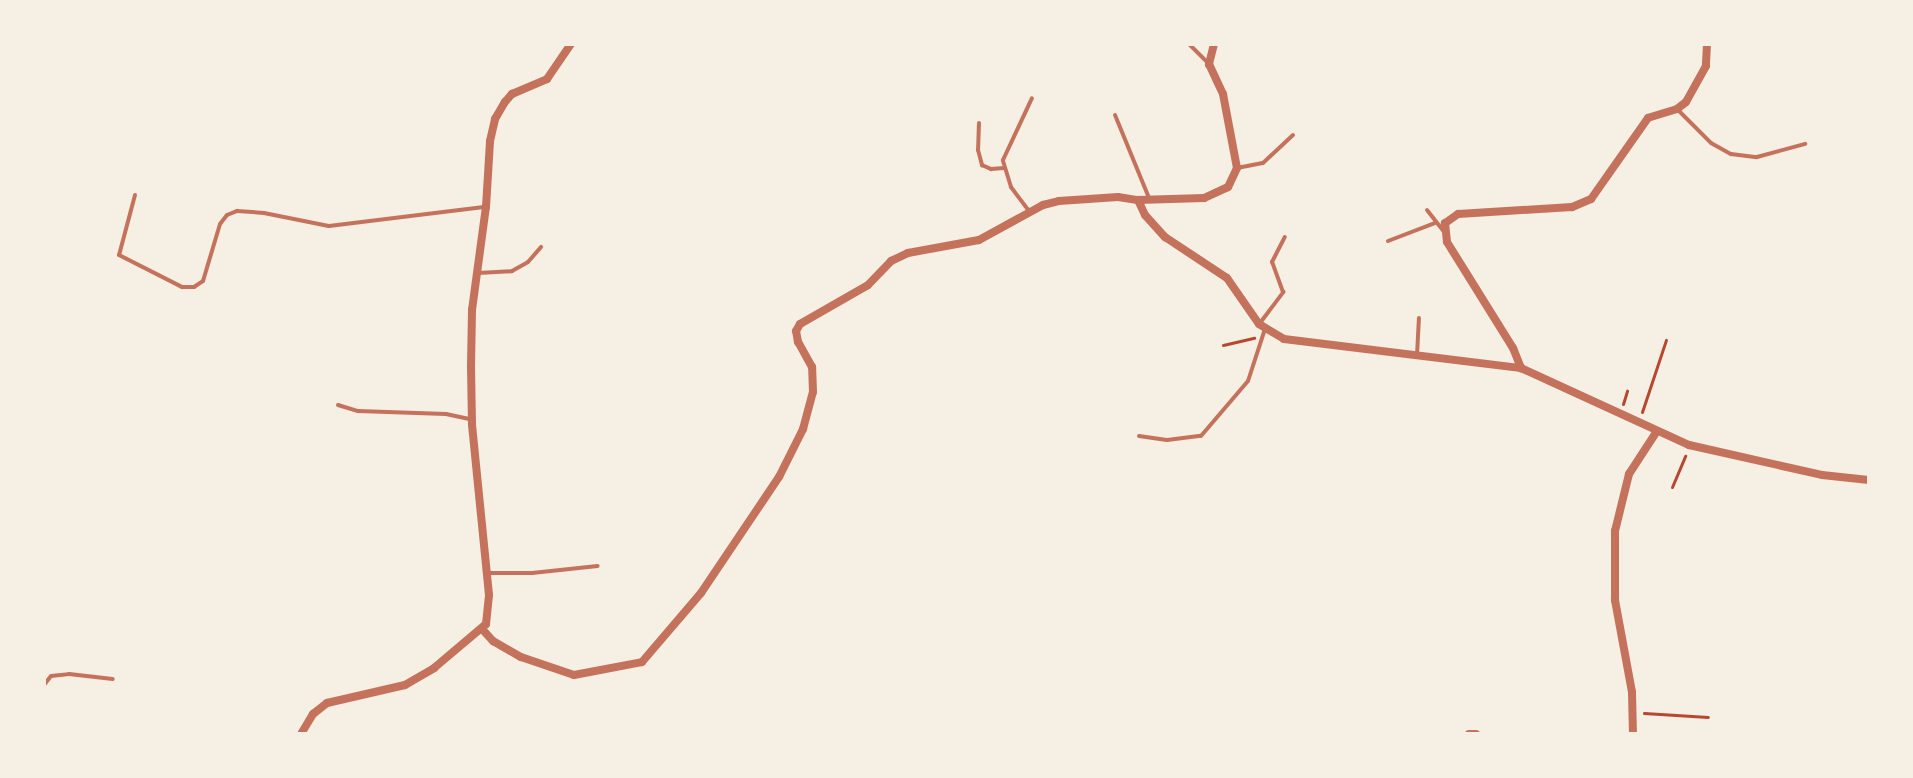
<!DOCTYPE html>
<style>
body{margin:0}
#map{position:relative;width:1913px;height:778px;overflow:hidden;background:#f6efe4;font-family:Ubuntu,sans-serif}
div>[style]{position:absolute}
.path>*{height:3px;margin:-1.5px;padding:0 1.5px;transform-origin:1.5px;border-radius:1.5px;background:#b5482f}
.service>*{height:4px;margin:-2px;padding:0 2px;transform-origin:2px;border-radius:2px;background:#c5725c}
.minor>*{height:8px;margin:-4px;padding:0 4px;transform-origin:4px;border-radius:4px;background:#c5725c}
span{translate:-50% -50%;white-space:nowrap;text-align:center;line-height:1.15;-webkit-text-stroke:6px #f6efe4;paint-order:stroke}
.frame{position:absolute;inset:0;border:46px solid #f6efe4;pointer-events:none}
</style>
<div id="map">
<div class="path">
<i style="left:1223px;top:345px;width:32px;rotate:-13deg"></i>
<i style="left:1623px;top:404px;width:14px;rotate:-73deg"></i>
<i style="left:1642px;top:412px;width:76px;rotate:-71.6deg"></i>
<i style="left:1672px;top:487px;width:34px;rotate:-67deg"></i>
<i style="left:1644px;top:713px;width:64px;rotate:3.6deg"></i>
</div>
<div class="service">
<i style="left:1189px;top:44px;width:25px;rotate:45deg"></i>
<i style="left:1677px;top:109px;width:48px;rotate:45deg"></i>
<i style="left:1711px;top:143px;width:23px;rotate:29deg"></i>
<i style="left:1731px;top:154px;width:26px;rotate:7deg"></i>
<i style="left:1757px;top:157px;width:50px;rotate:-15.2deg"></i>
<i style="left:1115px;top:115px;width:90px;rotate:67.7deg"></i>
<i style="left:979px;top:123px;width:27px;rotate:92deg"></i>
<i style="left:978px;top:150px;width:16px;rotate:75deg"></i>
<i style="left:982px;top:165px;width:10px;rotate:24deg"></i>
<i style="left:991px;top:169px;width:13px;rotate:-4deg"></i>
<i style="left:1237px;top:168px;width:26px;rotate:-11deg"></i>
<i style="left:1263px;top:163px;width:41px;rotate:-43deg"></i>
<i style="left:135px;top:195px;width:62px;rotate:104.9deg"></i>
<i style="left:119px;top:255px;width:71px;rotate:26.9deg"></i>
<i style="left:182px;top:287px;width:12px"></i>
<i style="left:194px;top:287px;width:11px;rotate:-34deg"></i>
<i style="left:203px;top:281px;width:59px;rotate:-73.4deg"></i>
<i style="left:220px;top:224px;width:11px;rotate:-52deg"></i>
<i style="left:227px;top:215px;width:11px;rotate:-22deg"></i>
<i style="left:237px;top:211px;width:27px;rotate:4deg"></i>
<i style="left:264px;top:213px;width:66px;rotate:11.3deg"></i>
<i style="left:329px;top:226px;width:156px;rotate:-7deg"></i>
<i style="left:1427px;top:210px;width:28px;rotate:52deg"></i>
<i style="left:1029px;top:211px;width:30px;rotate:-127deg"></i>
<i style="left:1011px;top:187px;width:28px;rotate:-107deg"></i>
<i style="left:1003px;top:160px;width:68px;rotate:-64.9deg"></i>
<i style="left:1388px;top:241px;width:50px;rotate:-21deg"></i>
<i style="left:478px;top:273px;width:34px;rotate:-3deg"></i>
<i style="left:512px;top:271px;width:18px;rotate:-29deg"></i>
<i style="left:528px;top:262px;width:20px;rotate:-49deg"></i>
<i style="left:1260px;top:323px;width:39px;rotate:-53deg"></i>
<i style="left:1283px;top:292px;width:32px;rotate:-110deg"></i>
<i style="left:1272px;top:262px;width:28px;rotate:-63deg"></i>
<i style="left:1417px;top:355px;width:37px;rotate:-87deg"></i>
<i style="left:338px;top:405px;width:21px;rotate:17deg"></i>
<i style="left:358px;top:411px;width:88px;rotate:2deg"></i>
<i style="left:446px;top:414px;width:25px;rotate:12deg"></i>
<i style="left:1139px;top:436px;width:28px;rotate:8deg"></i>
<i style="left:1167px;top:440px;width:34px;rotate:-7deg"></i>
<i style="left:1201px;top:436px;width:72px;rotate:-49.5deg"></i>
<i style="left:1248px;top:381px;width:55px;rotate:-71.9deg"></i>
<i style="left:489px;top:573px;width:43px"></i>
<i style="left:532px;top:573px;width:66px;rotate:-6.1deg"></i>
<i style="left:44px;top:685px;width:11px;rotate:-52deg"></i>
<i style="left:51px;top:676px;width:18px;rotate:-6deg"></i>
<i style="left:69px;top:674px;width:44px;rotate:6.5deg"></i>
</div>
<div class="minor">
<i style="left:1214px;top:44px;width:21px;rotate:104deg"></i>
<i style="left:1209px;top:64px;width:33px;rotate:65deg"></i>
<i style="left:1223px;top:94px;width:75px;rotate:79.3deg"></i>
<i style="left:1237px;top:168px;width:21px;rotate:115deg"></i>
<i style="left:1228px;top:187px;width:26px;rotate:155deg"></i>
<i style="left:1204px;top:198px;width:66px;rotate:178.3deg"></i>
<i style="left:1138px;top:200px;width:17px;rotate:65deg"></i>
<i style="left:1145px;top:215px;width:30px;rotate:48deg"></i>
<i style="left:1165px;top:237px;width:74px;rotate:33.5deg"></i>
<i style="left:1227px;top:278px;width:56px;rotate:55.2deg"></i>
<i style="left:1259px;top:324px;width:29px;rotate:31deg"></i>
<i style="left:1284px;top:339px;width:239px;rotate:7deg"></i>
<i style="left:1707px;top:44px;width:22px;rotate:93deg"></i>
<i style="left:1706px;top:66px;width:41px;rotate:119.1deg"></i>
<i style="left:1686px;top:102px;width:11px;rotate:142deg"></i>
<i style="left:1677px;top:109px;width:30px;rotate:163deg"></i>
<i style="left:1648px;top:118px;width:99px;rotate:125.1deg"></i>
<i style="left:1591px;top:199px;width:21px;rotate:157deg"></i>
<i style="left:1572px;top:207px;width:114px;rotate:176.5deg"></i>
<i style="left:1458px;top:214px;width:16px;rotate:145deg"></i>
<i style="left:1445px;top:223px;width:19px;rotate:84deg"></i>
<i style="left:1447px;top:242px;width:125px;rotate:58.1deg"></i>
<i style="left:1513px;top:348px;width:22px;rotate:68deg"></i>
<i style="left:1521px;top:368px;width:185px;rotate:24.6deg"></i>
<i style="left:1689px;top:445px;width:136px;rotate:12.7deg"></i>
<i style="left:1822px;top:475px;width:47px;rotate:6.1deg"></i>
<i style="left:483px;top:630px;width:15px;rotate:48deg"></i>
<i style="left:493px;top:641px;width:32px;rotate:30deg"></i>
<i style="left:521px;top:657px;width:56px;rotate:18.8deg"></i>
<i style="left:574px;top:675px;width:69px;rotate:-10.8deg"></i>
<i style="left:642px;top:662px;width:91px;rotate:-49.5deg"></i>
<i style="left:701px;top:593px;width:140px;rotate:-56.1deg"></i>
<i style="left:779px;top:477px;width:54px;rotate:-63.4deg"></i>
<i style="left:803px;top:429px;width:38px;rotate:-75deg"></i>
<i style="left:813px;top:392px;width:25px;rotate:-92deg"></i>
<i style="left:812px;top:367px;width:29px;rotate:-119deg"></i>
<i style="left:798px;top:342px;width:11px;rotate:-100deg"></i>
<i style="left:796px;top:331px;width:8px;rotate:-60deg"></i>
<i style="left:800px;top:324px;width:78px;rotate:-29.8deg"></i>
<i style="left:868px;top:285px;width:33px;rotate:-46deg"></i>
<i style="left:891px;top:261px;width:19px;rotate:-25deg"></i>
<i style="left:908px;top:253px;width:72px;rotate:-10.4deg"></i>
<i style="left:979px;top:240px;width:73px;rotate:-28.7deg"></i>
<i style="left:1043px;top:205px;width:16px;rotate:-14deg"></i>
<i style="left:1059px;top:201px;width:59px;rotate:-3.9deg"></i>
<i style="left:1118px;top:197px;width:20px;rotate:9deg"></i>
<i style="left:301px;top:734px;width:23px;rotate:-59deg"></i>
<i style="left:313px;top:714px;width:18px;rotate:-38deg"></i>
<i style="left:327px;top:703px;width:80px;rotate:-13deg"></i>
<i style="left:405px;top:685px;width:34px;rotate:-30deg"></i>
<i style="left:434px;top:668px;width:68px;rotate:-40.2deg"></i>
<i style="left:486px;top:624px;width:29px;rotate:-84deg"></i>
<i style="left:489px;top:595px;width:172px;rotate:-95.7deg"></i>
<i style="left:472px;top:424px;width:57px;rotate:-91deg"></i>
<i style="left:471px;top:367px;width:57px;rotate:-89deg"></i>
<i style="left:472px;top:310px;width:104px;rotate:-82.3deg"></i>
<i style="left:486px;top:207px;width:66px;rotate:-86.5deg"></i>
<i style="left:490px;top:141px;width:23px;rotate:-77deg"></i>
<i style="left:495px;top:119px;width:20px;rotate:-60deg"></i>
<i style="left:505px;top:102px;width:11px;rotate:-49deg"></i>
<i style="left:512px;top:94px;width:38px;rotate:-23deg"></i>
<i style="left:547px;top:79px;width:42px;rotate:-55.6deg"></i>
<i style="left:1469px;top:734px;width:7px"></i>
<i style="left:1633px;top:734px;width:42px;rotate:-91.4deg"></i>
<i style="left:1632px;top:692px;width:94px;rotate:-100.5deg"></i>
<i style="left:1615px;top:600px;width:69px;rotate:-90deg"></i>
<i style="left:1615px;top:531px;width:59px;rotate:-76.2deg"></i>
<i style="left:1629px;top:474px;width:51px;rotate:-56.9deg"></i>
</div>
<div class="frame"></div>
</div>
